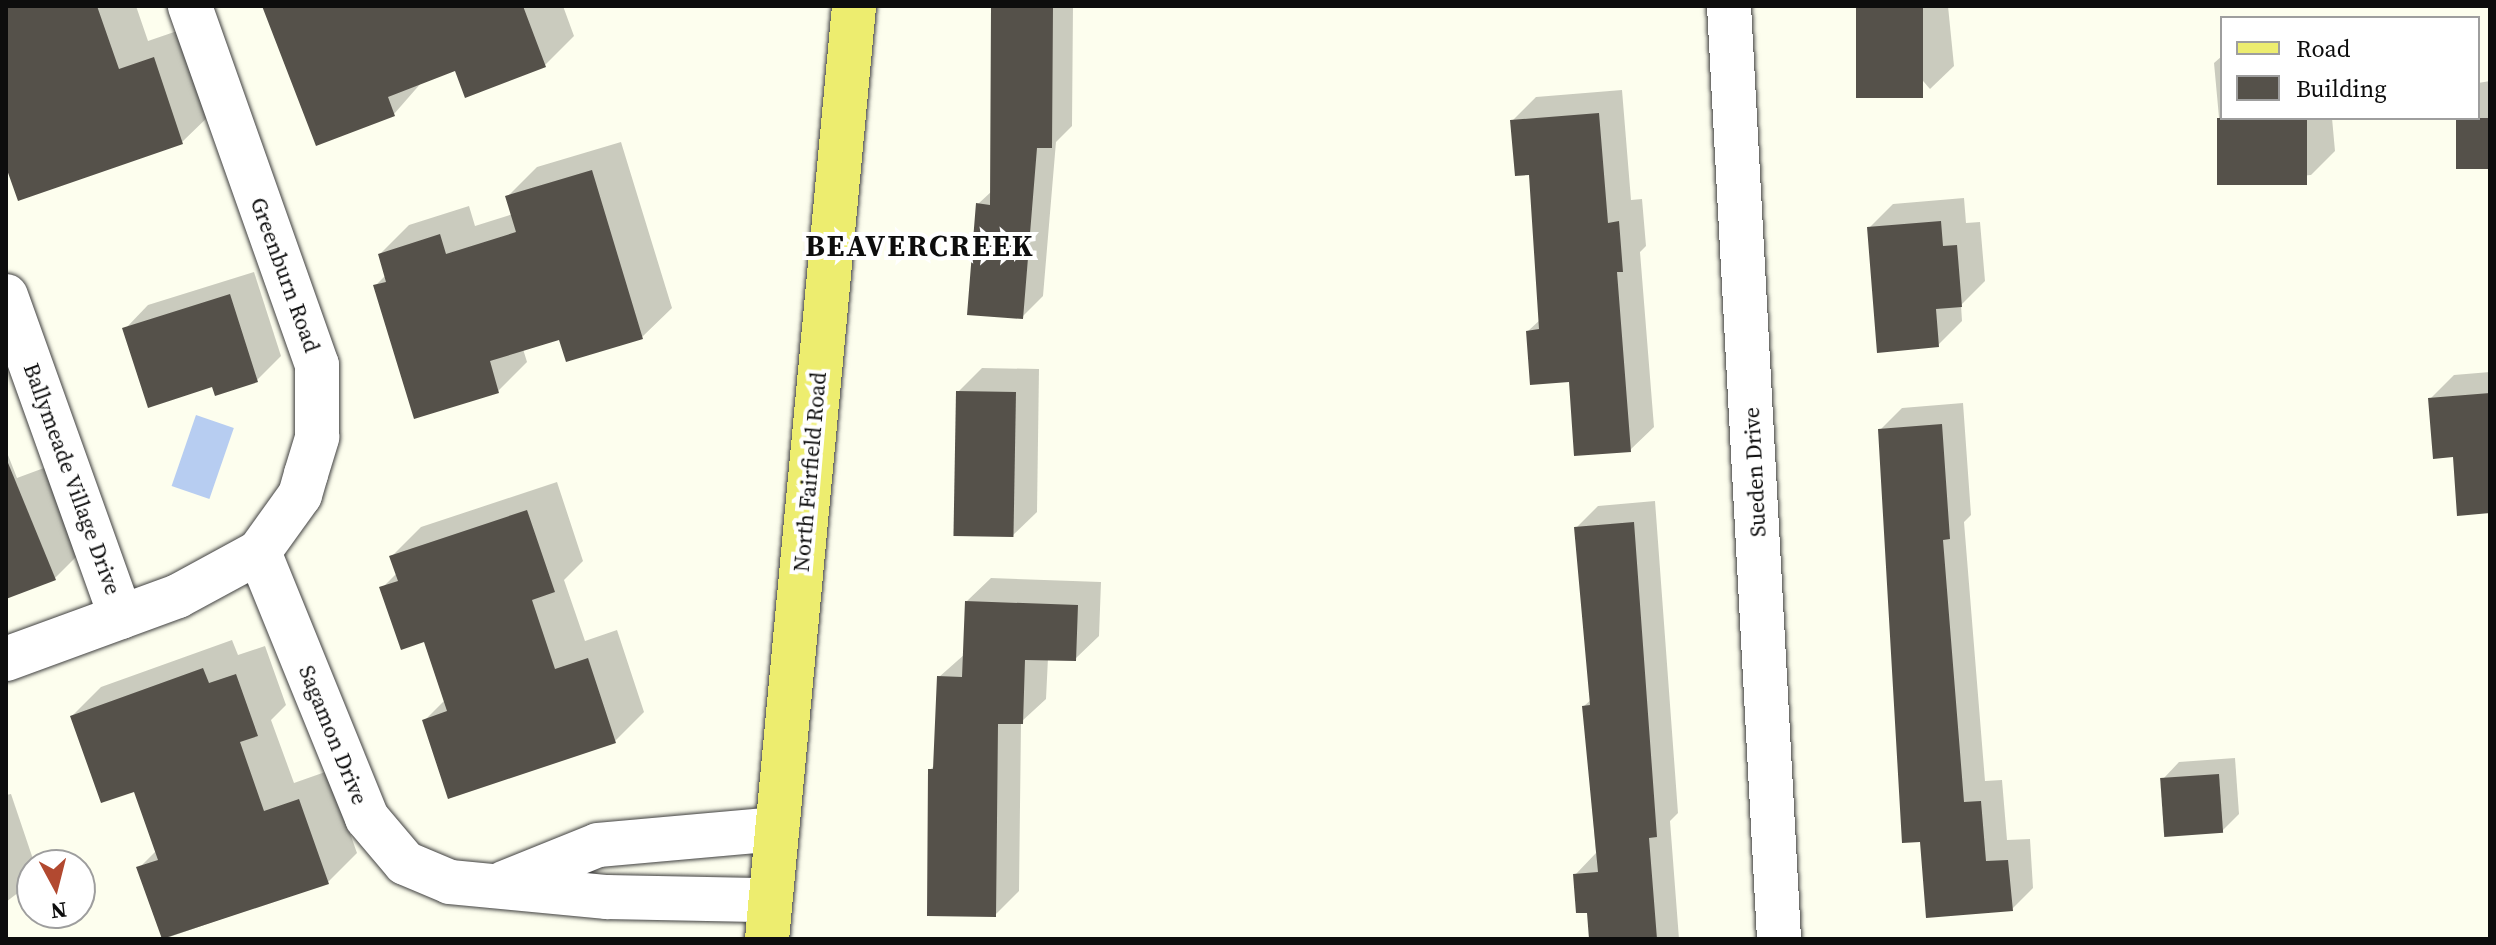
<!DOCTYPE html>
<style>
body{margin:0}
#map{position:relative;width:2496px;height:945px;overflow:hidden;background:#fdfeee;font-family:"Source Serif 4",serif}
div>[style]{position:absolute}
.water>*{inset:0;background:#b7cdf1;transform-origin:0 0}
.shadow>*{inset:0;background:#0003}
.building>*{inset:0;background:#55514a;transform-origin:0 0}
.roads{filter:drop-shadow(0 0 2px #404040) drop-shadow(0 0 2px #404040)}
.minor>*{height:44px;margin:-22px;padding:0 22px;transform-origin:22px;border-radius:22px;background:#fff}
.major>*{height:44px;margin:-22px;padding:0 22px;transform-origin:22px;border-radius:22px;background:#eded6f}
span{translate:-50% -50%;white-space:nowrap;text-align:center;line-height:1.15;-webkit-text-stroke:8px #fff;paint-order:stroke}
.street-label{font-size:22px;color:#0d0d0d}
.district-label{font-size:30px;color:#0d0d0d;font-weight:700;letter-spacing:2px}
.frame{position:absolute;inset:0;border:8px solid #0d0d0d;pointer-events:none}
.legend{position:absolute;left:2220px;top:16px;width:260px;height:104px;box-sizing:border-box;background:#fff;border:2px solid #9e9e9e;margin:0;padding:10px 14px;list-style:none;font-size:24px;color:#0d0d0d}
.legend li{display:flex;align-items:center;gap:16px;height:40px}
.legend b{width:40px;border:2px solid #9e9e9e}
.north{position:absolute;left:16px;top:849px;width:80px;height:80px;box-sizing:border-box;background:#fff;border:2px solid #9e9e9e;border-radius:50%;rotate:173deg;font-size:22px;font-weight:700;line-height:32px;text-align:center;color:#0d0d0d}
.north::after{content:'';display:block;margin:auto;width:28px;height:36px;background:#b24930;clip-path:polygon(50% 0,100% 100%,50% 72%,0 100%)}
</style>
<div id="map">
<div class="water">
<i style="left:196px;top:415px;width:40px;height:75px;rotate:19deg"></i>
</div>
<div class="shadow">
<i style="clip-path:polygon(6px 6px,136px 6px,148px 41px,183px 29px,212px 113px,182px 142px,19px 198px,6px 161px)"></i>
<i style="clip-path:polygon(264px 6px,563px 6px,574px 36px,545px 65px,456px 69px,422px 82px,394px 114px)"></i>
<i style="clip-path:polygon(993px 6px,1073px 6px,1072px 126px,1056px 142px,1043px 296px,1022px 317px,978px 204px,992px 191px)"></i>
<i style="clip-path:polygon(1858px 6px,1948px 6px,1954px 66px,1930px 89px)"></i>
<i style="clip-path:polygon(2222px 56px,2222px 118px,2332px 118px,2335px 151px,2311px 175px,2225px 183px,2214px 63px)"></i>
<i style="clip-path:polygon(2490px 81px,2490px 166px,2458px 118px,2478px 118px,2478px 83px)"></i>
<i style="clip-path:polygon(1622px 90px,1631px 200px,1642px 199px,1646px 246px,1640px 252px,1654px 427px,1630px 450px,1528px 331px,1541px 319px,1530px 172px,1512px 121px,1536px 97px)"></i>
<i style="clip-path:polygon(621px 142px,672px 308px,642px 337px,560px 338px,523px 349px,527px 362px,498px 391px,375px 286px,386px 275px,380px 254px,409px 225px,469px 206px,475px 226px,513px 214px,507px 197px,537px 167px)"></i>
<i style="clip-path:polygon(1964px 198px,1966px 223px,1980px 222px,1985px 281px,1961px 305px,1962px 321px,1938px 345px,1869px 228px,1893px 204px)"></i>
<i style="clip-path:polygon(254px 272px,281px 356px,257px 380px,214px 384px,125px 329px,148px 305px)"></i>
<i style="clip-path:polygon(982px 368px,1039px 369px,1037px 512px,1013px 535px,958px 392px)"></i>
<i style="clip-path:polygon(2490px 372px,2490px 511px,2431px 398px,2454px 375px)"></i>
<i style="clip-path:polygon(1963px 403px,1971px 515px,1964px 522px,1985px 781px,2002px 780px,2007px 840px,2030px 839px,2033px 888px,2012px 909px,1928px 916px,1880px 430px,1902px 408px)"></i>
<i style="clip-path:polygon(6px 450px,17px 478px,52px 465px,84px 549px,55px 578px,6px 597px)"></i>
<i style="clip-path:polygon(557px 482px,583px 561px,564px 580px,585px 641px,617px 630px,644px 712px,615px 741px,424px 721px,445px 700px,425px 640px,382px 588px,397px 573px,391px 557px,421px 527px)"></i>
<i style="clip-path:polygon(1655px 501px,1678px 813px,1670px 821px,1679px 939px,1591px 939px,1589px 911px,1575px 875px,1596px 853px,1584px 706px,1592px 699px,1576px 528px,1598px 506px)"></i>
<i style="clip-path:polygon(991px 578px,1101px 582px,1099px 636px,1075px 659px,1048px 658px,1046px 699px,1021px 722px,1019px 891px,995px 915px,930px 770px,935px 765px,939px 677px,965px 654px,967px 601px)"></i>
<i style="clip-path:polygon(232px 640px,238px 655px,265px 646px,286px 705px,271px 720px,294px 783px,328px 771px,357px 853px,328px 882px,164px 939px,139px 868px,157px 850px,136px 789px,72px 716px,101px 687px)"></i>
<i style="clip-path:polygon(2235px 758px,2239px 814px,2222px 831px,2163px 779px,2179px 762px)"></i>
<i style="clip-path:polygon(11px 794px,35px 865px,32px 882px,6px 902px,6px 795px)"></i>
</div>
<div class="building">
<i style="clip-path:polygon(6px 6px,97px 6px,119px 69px,154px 57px,183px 144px,18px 201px,6px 167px)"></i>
<i style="clip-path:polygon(262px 6px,523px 6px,546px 67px,465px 98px,455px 71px,388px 97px,395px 116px,316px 146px)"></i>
<i style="clip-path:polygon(991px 6px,1053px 6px,1052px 148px,1037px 148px,1023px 319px,967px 315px,976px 203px,990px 205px)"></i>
<i style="left:1856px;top:6px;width:67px;height:92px"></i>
<i style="clip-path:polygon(1599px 113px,1608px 223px,1619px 221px,1623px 272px,1617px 272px,1631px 452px,1574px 456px,1569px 382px,1530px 385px,1526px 331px,1539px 329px,1529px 175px,1515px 176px,1510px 120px)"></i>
<i style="left:2217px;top:118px;width:90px;height:67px"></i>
<i style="left:2456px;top:118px;width:34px;height:51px"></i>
<i style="clip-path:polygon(592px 170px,643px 339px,566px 362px,559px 340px,490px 361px,499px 393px,414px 419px,373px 285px,386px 282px,378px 254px,440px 234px,446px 254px,516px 232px,505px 196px)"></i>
<i style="clip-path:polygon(1941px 221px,1943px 246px,1957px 245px,1962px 307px,1936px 309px,1939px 347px,1877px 353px,1867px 227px)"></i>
<i style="clip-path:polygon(230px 294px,258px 382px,215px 396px,212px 387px,148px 408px,122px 328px)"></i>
<i style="left:956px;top:391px;width:60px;height:145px;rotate:1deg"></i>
<i style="clip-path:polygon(2490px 393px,2490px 513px,2457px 516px,2453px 457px,2433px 459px,2428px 398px)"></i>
<i style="clip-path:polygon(1942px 424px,1950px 539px,1943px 540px,1964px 802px,1981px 801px,1986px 861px,2008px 860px,2013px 911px,1926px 918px,1920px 842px,1902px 843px,1878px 429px)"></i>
<i style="clip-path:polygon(6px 458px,56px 580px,6px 599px)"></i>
<i style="clip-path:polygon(527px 510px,555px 592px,532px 600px,555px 669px,588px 658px,616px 743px,448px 799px,422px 720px,447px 711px,424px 642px,401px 650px,379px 587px,398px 581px,389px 556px)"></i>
<i style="clip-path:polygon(1634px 522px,1657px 837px,1649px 838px,1657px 939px,1589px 939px,1587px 913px,1576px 913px,1573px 874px,1598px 872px,1582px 706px,1590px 705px,1574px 527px)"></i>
<i style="clip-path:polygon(965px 601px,1078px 605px,1076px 661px,1025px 660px,1023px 724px,998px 724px,996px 917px,927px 916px,928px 769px,933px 769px,937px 676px,962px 677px)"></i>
<i style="clip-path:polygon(203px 668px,209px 683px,236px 674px,258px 736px,240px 742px,264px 811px,299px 799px,329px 884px,162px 939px,136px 867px,158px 860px,134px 792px,101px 803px,70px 716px)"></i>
<i style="left:2219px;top:774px;width:59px;height:59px;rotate:86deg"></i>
</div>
<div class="roads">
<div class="minor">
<i style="left:1729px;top:6px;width:934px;rotate:86.93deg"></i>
<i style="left:6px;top:296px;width:341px;rotate:70.3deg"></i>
<i style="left:259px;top:552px;width:287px;rotate:67.9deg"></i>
<i style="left:367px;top:818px;width:59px;rotate:49.8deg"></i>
<i style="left:405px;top:863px;width:49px;rotate:22.9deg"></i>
<i style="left:450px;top:882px;width:158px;rotate:5.5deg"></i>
<i style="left:607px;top:897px;width:163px;rotate:1.1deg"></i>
<i style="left:6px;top:659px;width:183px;rotate:-20.1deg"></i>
<i style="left:178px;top:596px;width:92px;rotate:-28.5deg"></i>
<i style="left:259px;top:552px;width:70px;rotate:-54.3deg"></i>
<i style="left:300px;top:495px;width:22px;rotate:-74deg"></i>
<i style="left:306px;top:474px;width:39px;rotate:-73deg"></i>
<i style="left:317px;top:437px;width:72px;rotate:-90deg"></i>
<i style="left:317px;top:365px;width:381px;rotate:-109.5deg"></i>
<i style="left:504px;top:883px;width:101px;rotate:-22deg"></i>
<i style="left:598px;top:845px;width:180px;rotate:-5.1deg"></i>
</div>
<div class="major">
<i style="left:767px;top:939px;width:937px;rotate:-84.67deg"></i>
</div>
</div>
<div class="street-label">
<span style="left:285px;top:275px;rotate:70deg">Greenburn Road</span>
<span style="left:810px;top:472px;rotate:-85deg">North Fairfield Road</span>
<span style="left:1755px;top:472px;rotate:-93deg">Sueden Drive</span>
<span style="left:72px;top:479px;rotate:70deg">Ballymeade Village Drive</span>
<span style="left:333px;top:735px;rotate:68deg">Sagamon Drive</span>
</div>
<div class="district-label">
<span style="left:920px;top:246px">BEAVERCREEK</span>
</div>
<div class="frame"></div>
<ul class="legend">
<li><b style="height:10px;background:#eded6f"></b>Road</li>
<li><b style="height:22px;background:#55514a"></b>Building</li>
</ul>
<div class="north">N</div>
</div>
